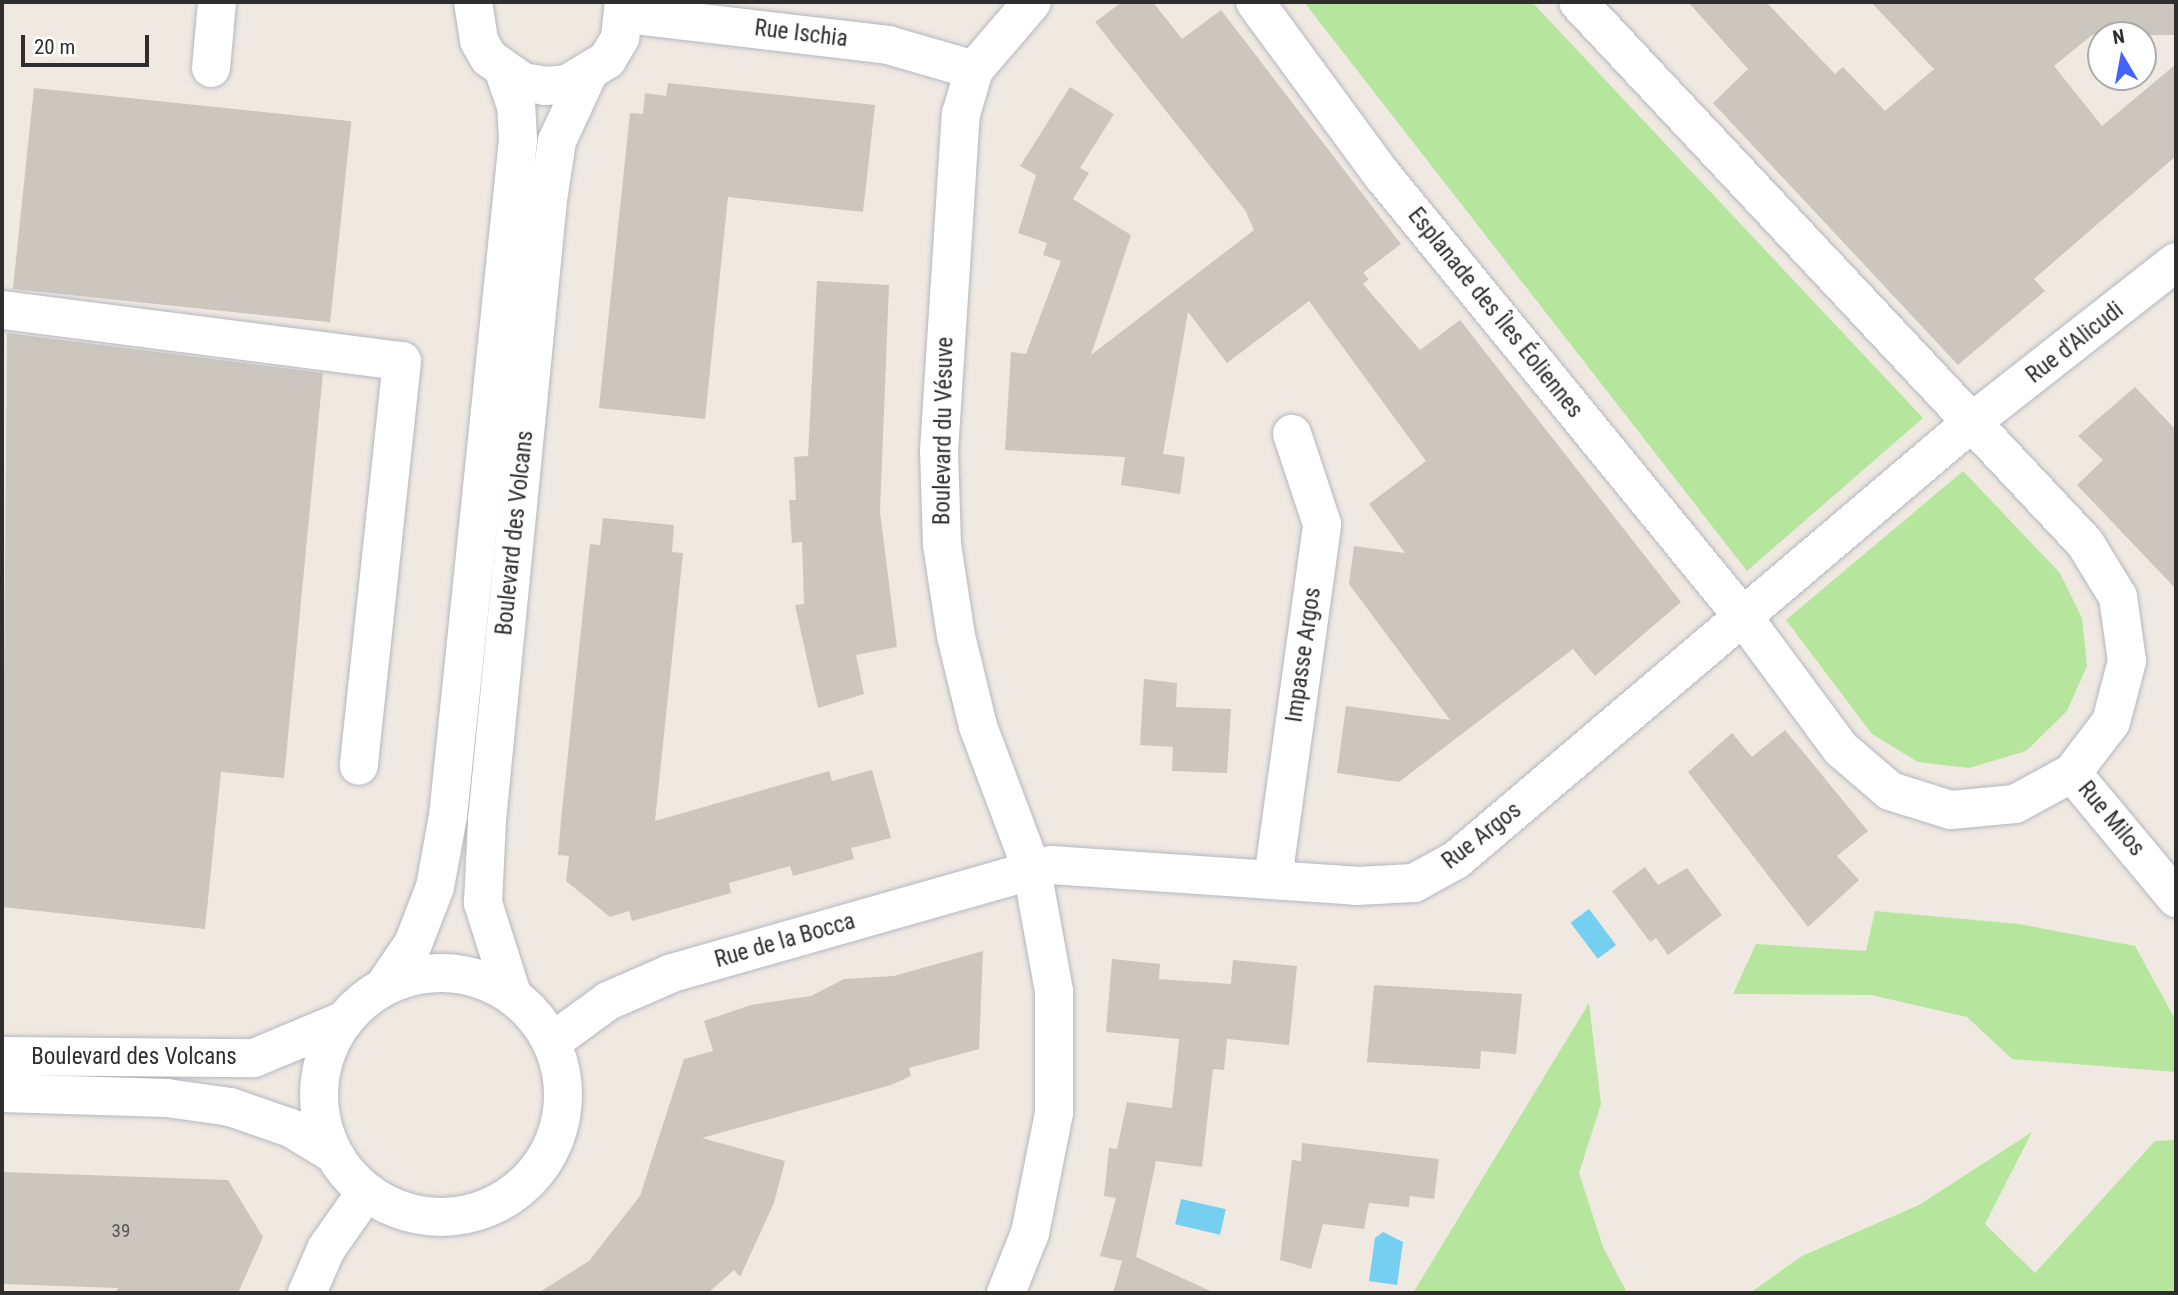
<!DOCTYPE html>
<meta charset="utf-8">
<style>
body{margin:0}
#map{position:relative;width:2178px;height:1295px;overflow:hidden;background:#efe9e1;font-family:"Roboto Condensed",sans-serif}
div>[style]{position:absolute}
.green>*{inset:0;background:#b6e59e}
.water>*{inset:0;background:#75cff0;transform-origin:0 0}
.building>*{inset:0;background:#cbc7bf;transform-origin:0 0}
.roads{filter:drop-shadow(0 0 2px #b4b7c1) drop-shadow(0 0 2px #b4b7c1)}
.minor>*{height:38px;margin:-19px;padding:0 19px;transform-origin:19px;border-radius:19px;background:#fff}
.minor>.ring{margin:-19px;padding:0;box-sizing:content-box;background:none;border:38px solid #fff;border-radius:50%}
span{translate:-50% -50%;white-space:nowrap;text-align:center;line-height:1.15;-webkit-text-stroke:7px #fff;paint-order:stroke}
.number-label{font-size:19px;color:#555452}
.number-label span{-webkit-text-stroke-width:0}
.street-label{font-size:23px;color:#2e2e2e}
.frame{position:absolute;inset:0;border:4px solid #2e2e2e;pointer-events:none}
.north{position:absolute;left:2087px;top:21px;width:70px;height:70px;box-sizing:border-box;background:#fff;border:2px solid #ababab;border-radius:50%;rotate:350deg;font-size:19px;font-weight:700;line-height:28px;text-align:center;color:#2e2e2e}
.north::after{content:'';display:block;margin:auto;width:24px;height:32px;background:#4264fb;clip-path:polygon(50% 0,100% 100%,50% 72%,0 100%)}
.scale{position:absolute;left:21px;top:35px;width:128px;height:32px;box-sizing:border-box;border:4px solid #2e2e2e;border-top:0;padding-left:9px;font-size:21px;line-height:24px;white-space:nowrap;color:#2e2e2e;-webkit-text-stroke:5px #fff;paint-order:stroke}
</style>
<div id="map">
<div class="green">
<i style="clip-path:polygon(1304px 2px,1532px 2px,1923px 418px,1747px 571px)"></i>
<i style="clip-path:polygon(1963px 471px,2060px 573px,2082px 618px,2087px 666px,2067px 711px,2026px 751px,1969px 768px,1918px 762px,1872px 734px,1786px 620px)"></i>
<i style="clip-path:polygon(1875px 911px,2019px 924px,2135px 946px,2176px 1021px,2176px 1072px,2012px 1059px,1967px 1017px,1871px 995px,1733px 994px,1756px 944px,1866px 951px)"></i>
<i style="clip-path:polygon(1589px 1003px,1601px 1104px,1579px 1173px,1603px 1247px,1627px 1293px,1413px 1293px)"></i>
<i style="clip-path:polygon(2032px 1132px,1985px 1224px,2035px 1273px,2155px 1141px,2176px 1140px,2176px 1293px,1750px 1293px,1802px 1256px,1919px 1205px)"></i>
</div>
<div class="water">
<i style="left:1589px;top:909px;width:45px;height:23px;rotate:53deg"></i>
<i style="left:1181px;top:1199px;width:46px;height:26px;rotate:13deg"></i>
<i style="clip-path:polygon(1383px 1232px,1403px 1242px,1397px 1285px,1369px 1281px,1375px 1238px)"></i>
</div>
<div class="building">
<i style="clip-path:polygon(1122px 2px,1153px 2px,1182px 39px,1221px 10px,1401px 244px,1363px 273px,1369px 279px,1363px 284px,1420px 350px,1460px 320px,1681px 602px,1595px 676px,1573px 649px,1399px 782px,1337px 773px,1346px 706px,1450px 720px,1349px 584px,1354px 546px,1405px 553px,1369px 504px,1426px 461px,1309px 301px,1227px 363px,1188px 312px,1163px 454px,1185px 457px,1180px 494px,1121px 485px,1125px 457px,1005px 450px,1011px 352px,1026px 354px,1061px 261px,1043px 255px,1047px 243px,1018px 233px,1036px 175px,1020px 166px,1070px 87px,1114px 114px,1080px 168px,1089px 173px,1073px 199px,1131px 235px,1091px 355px,1254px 230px,1245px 210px,1095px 22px)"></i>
<i style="clip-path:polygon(1688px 2px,1766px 2px,1835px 74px,1843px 67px,1885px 111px,1934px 69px,1871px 2px,2176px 2px,2176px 35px,2092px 35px,2054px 66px,2102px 126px,2176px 64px,2176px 156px,2034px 279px,2045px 291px,1958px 365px,1713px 103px,1748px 69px)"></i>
<i style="clip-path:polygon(668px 83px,875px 105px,863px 212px,728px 197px,705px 419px,599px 408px,630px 113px,643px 114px,645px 93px,666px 96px)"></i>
<i style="left:34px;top:88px;width:319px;height:202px;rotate:6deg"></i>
<i style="clip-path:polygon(817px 281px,889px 285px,880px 512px,897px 647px,856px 655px,864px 694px,818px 708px,795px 605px,804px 604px,802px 542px,792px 543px,789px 500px,796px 500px,794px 457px,808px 456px)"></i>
<i style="clip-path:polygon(7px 333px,323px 373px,284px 778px,221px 772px,205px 929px,2px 907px)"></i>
<i style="clip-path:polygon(2135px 387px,2176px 430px,2176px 589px,2077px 485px,2103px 460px,2078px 436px)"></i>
<i style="clip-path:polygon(603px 518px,674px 525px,672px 552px,683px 553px,655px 821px,829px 771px,832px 781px,872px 770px,891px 838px,851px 848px,854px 859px,793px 876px,790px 866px,729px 883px,731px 893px,632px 921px,629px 911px,610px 917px,566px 881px,569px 856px,558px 855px,561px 820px,590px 544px,600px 545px)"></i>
<i style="clip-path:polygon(1144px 679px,1177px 683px,1176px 707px,1231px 709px,1227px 773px,1172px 771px,1173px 747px,1140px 745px)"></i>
<i style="clip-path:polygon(1785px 730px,1868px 831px,1837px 856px,1859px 880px,1808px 927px,1688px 772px,1732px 733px,1752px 757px)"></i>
<i style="clip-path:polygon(1645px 867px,1658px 885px,1687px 868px,1722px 915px,1668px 955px,1656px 938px,1650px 942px,1612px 891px)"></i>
<i style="clip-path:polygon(983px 951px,979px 1049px,909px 1068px,911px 1076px,891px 1085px,702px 1138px,785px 1161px,774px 1203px,740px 1277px,734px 1270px,708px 1293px,538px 1293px,589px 1261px,640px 1196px,684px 1059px,713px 1051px,704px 1021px,751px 1005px,811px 996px,844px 979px,894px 976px)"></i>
<i style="clip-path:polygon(1112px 959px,1160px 964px,1159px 979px,1231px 984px,1233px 960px,1297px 966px,1289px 1045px,1227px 1039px,1224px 1070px,1213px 1069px,1202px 1167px,1156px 1161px,1136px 1257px,1215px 1293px,1113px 1293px,1122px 1261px,1100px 1256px,1116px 1198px,1104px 1196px,1109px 1148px,1117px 1149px,1127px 1102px,1172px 1108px,1179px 1039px,1106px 1032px)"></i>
<i style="clip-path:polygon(1374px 985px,1522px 994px,1516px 1054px,1481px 1051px,1480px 1069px,1367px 1062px)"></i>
<i style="clip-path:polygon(1302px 1143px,1439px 1159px,1434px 1199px,1410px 1196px,1409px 1207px,1369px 1203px,1364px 1229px,1323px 1224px,1311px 1269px,1280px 1260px,1292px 1160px,1301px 1161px)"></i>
<i style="clip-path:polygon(2px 1172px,228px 1180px,263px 1237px,238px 1293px,115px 1293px,118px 1288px,2px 1284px)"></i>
</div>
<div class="roads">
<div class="minor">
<i style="left:473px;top:2px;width:39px;rotate:81deg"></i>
<i style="left:479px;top:41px;width:20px;rotate:60deg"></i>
<i style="left:489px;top:58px;width:42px;rotate:35.2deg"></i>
<i style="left:523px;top:82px;width:22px;rotate:10deg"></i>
<i style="left:545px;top:86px;width:22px;rotate:-5deg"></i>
<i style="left:567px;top:84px;width:47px;rotate:-31deg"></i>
<i style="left:607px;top:60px;width:26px;rotate:-59deg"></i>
<i style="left:620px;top:38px;width:36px;rotate:-84deg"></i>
<i style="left:1255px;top:2px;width:216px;rotate:53.7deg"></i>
<i style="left:1383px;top:176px;width:571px;rotate:50.76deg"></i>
<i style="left:1744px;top:618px;width:163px;rotate:53.5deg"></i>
<i style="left:1841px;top:749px;width:65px;rotate:40.6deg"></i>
<i style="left:1890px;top:791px;width:64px;rotate:17.3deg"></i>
<i style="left:1951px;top:810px;width:64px;rotate:-5.4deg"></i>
<i style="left:2015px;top:804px;width:65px;rotate:-28.5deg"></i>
<i style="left:2072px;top:773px;width:64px;rotate:-52.6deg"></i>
<i style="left:2111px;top:722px;width:63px;rotate:-75.3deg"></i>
<i style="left:2127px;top:661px;width:65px;rotate:-98deg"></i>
<i style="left:2118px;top:597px;width:63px;rotate:-121.4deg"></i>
<i style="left:2085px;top:543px;width:741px;rotate:-133.14deg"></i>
<i style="left:625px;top:14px;width:265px;rotate:6.7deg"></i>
<i style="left:888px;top:45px;width:90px;rotate:16.2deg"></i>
<i style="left:211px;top:68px;width:66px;rotate:-84.8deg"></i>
<i style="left:2px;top:310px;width:403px;rotate:7.3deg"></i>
<i style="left:402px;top:361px;width:407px;rotate:96.1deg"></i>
<i style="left:2072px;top:773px;width:163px;rotate:50.2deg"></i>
<i style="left:1273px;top:879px;width:358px;rotate:-82.1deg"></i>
<i style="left:1322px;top:524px;width:95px;rotate:-108.4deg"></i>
<i class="ring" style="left:319px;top:973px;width:206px;height:206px"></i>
<i style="left:385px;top:985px;width:50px;rotate:-55.7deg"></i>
<i style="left:413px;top:944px;width:61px;rotate:-68.9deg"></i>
<i style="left:435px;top:887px;width:72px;rotate:-79.6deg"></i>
<i style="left:448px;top:816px;width:680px;rotate:-84.09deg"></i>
<i style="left:518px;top:140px;width:34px;rotate:-93deg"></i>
<i style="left:516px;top:106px;width:36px;rotate:-109deg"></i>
<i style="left:512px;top:994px;width:96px;rotate:-107.7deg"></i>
<i style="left:483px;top:903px;width:83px;rotate:-87.2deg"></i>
<i style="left:487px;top:820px;width:623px;rotate:-84.38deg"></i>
<i style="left:548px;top:200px;width:60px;rotate:-81.3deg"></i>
<i style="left:557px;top:141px;width:72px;rotate:-65.2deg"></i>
<i style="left:552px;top:1042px;width:69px;rotate:-36.2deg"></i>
<i style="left:608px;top:1001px;width:70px;rotate:-23.6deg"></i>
<i style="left:672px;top:973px;width:394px;rotate:-15.9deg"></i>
<i style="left:1051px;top:865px;width:306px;rotate:3.9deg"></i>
<i style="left:1356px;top:886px;width:58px;rotate:-3deg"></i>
<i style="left:1414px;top:883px;width:48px;rotate:-28.7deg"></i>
<i style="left:1456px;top:860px;width:677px;rotate:-40.33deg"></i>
<i style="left:1972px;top:422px;width:259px;rotate:-38.1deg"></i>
<i style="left:2px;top:1056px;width:252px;rotate:0.5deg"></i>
<i style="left:254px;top:1058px;width:96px;rotate:-22.6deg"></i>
<i style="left:2px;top:1093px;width:165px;rotate:1.7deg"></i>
<i style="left:167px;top:1098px;width:64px;rotate:8.1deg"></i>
<i style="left:230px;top:1107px;width:65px;rotate:19deg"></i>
<i style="left:291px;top:1128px;width:48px;rotate:31.4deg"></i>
<i style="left:307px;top:1293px;width:48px;rotate:-66.6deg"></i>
<i style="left:326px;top:1249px;width:70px;rotate:-54.9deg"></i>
<i style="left:1006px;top:1293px;width:65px;rotate:-68.2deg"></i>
<i style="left:1030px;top:1233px;width:122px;rotate:-78.7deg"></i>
<i style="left:1054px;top:1113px;width:122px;rotate:-90deg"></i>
<i style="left:1054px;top:991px;width:123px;rotate:-100.3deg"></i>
<i style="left:1032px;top:870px;width:154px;rotate:-110.6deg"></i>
<i style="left:978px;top:726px;width:93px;rotate:-103.7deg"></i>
<i style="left:956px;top:636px;width:92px;rotate:-98.7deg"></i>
<i style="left:942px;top:545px;width:94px;rotate:-91.8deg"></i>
<i style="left:939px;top:451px;width:338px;rotate:-86.3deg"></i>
<i style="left:961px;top:114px;width:46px;rotate:-73.5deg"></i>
<i style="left:974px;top:70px;width:89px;rotate:-49.5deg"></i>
</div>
</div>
<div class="number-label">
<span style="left:121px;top:1231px">39</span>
</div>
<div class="street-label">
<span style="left:801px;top:34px;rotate:7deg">Rue Ischia</span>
<span style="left:1495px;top:313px;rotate:51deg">Esplanade des Îles Éoliennes</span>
<span style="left:2075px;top:343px;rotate:-38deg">Rue d'Alicudi</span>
<span style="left:944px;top:431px;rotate:-89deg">Boulevard du Vésuve</span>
<span style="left:515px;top:533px;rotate:-84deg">Boulevard des Volcans</span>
<span style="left:1304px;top:655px;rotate:-82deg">Impasse Argos</span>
<span style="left:2111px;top:819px;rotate:50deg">Rue Milos</span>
<span style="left:1482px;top:836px;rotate:-38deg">Rue Argos</span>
<span style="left:785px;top:941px;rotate:-16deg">Rue de la Bocca</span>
<span style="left:134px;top:1057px">Boulevard des Volcans</span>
</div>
<div class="frame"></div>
<div class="north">N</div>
<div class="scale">20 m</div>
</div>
